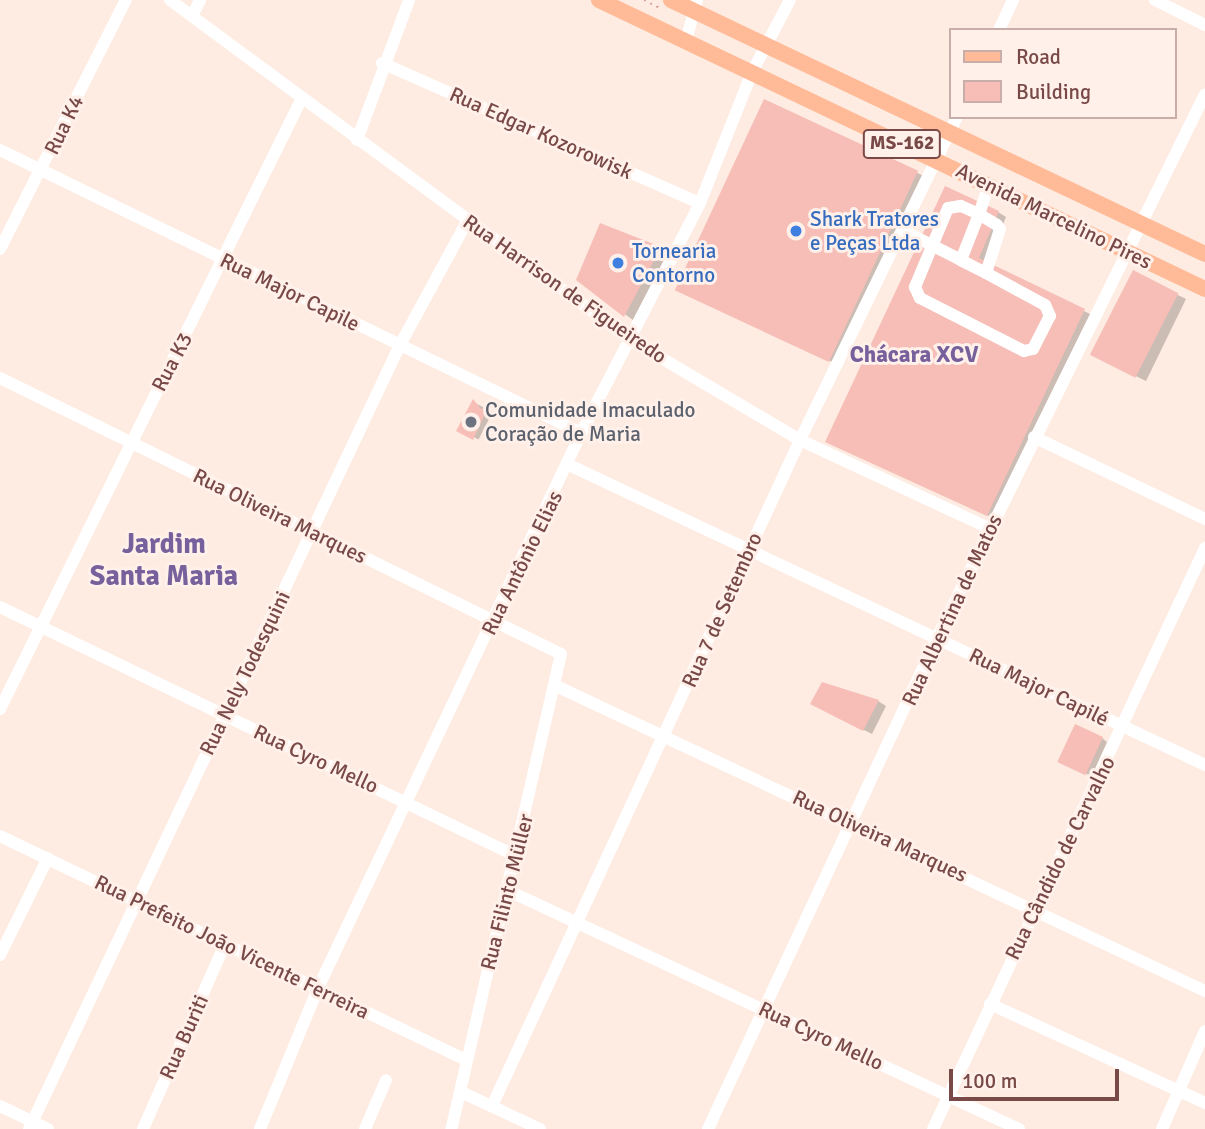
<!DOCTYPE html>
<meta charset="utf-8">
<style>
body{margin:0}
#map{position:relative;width:1205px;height:1129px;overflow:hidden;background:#feebe1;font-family:Signika,sans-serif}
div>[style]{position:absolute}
.shadow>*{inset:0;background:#0003;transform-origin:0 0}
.building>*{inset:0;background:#f6beb7;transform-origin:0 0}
.path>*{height:2px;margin-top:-1px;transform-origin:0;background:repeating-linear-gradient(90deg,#dba09a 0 2px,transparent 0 7px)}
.minor>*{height:12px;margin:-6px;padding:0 6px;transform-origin:6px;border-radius:6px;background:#fff}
.major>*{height:16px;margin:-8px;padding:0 8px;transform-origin:8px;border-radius:8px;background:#ffbb98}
.dots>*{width:19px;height:19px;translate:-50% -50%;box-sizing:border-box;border:4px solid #fff0ea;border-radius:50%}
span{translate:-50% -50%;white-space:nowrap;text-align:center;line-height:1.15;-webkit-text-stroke:6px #fff0ea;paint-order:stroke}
.shield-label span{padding:2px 5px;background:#fff0ea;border:2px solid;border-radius:5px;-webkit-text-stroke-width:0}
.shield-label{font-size:19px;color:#784946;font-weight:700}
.street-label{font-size:21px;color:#784946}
.shop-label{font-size:21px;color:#366cbe}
.left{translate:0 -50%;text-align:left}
.worship-label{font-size:21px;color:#5b616d}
.neighbourhood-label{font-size:23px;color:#77619c;font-weight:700}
.district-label{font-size:28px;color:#77619c;font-weight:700}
.legend{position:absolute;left:949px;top:28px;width:228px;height:91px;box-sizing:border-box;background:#fff0ea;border:2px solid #c9ada8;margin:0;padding:9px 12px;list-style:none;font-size:21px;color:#784946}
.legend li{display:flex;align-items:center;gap:14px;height:35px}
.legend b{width:35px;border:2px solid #c9ada8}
.scale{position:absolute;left:949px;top:1069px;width:170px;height:32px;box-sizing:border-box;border:4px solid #784946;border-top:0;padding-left:9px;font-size:21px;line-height:24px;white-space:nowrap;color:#784946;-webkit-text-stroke:5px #fff0ea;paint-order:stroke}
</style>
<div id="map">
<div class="shadow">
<i style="left:765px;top:102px;width:177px;height:207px;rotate:25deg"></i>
<i style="clip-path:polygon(998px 212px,1006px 217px,987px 263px,1092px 315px,995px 519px,835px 446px)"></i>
<i style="clip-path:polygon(660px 248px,668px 253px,633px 320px,578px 280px)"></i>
<i style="clip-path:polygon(1134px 273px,1186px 299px,1146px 381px,1103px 360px)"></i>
<i style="left:473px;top:402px;width:22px;height:31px;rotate:27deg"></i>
<i style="clip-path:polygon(878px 701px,886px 706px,872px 734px,820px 708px)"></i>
<i style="clip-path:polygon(1102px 738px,1107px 742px,1092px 776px,1064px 765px)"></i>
</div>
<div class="building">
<i style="left:764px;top:99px;width:170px;height:211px;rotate:25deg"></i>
<i style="clip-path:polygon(945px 186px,999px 211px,979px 258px,1085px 309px,987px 516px,825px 442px)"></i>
<i style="clip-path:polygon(600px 223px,661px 247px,624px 317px,576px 280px)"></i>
<i style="left:1133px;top:270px;width:51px;height:95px;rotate:27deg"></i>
<i style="clip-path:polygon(473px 399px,481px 409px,488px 407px,473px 440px,456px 431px)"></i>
<i style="clip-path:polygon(822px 682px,879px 700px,863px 731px,810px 704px)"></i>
<i style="left:1075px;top:724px;width:31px;height:42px;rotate:25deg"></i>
</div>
<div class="path">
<i style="left:644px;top:0;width:18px;rotate:27deg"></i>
</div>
<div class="minor">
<i style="left:170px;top:0;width:573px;rotate:36.41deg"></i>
<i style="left:631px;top:340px;width:196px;rotate:30.6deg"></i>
<i style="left:800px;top:440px;width:211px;rotate:25deg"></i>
<i style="left:1155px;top:0;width:56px;rotate:26.6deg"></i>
<i style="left:192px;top:16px;width:18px;rotate:-63deg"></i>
<i style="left:999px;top:30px;width:33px;rotate:-65deg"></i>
<i style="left:686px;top:41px;width:42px;rotate:-75deg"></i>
<i style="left:382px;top:63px;width:347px;rotate:23.8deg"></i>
<i style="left:357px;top:140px;width:149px;rotate:-69.6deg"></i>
<i style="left:0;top:150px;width:646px;rotate:25.97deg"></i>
<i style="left:902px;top:230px;width:66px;rotate:27deg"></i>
<i style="left:0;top:249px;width:279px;rotate:-63.2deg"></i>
<i style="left:986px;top:273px;width:46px;rotate:-72.3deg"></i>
<i style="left:1000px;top:229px;width:5px;rotate:-127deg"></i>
<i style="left:997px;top:225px;width:21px;rotate:-149deg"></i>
<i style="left:979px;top:214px;width:20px;rotate:-156deg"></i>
<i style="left:961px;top:206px;width:13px;rotate:171deg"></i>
<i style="left:948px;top:208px;width:86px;rotate:112.7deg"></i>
<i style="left:915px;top:287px;width:12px;rotate:66deg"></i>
<i style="left:920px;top:298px;width:117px;rotate:27deg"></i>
<i style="left:1024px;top:351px;width:9px;rotate:-13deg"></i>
<i style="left:1033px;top:349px;width:37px;rotate:-63deg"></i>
<i style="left:1050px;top:316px;width:12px;rotate:-114deg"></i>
<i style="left:1045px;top:305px;width:67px;rotate:-151.5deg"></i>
<i style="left:986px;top:273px;width:28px;rotate:-153deg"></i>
<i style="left:961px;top:260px;width:49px;rotate:-68.6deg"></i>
<i style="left:979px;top:214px;width:31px;rotate:-71deg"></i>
<i style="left:0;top:378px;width:625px;rotate:26.2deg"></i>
<i style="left:561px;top:654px;width:488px;rotate:103deg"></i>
<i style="left:1034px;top:437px;width:190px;rotate:25.6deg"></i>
<i style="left:569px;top:465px;width:703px;rotate:25.25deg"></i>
<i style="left:0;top:607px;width:575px;rotate:25.76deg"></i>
<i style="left:554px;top:685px;width:719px;rotate:25.18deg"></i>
<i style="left:0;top:709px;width:682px;rotate:-63.7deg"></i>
<i style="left:0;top:836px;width:515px;rotate:25.67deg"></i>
<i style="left:509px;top:891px;width:563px;rotate:25.02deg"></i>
<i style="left:0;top:955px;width:108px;rotate:-63.7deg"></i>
<i style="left:990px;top:1004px;width:237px;rotate:24.7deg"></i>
<i style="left:461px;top:1092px;width:87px;rotate:25.1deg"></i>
<i style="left:0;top:1106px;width:53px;rotate:25.6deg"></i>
<i style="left:492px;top:1106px;width:734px;rotate:-65.18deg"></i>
<i style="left:800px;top:440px;width:359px;rotate:-64.1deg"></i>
<i style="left:29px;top:1129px;width:867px;rotate:-64.68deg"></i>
<i style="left:400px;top:345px;width:142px;rotate:-61.5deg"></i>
<i style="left:143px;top:1129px;width:202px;rotate:-66.1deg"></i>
<i style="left:260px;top:1129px;width:152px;rotate:-67.6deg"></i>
<i style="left:318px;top:988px;width:614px;rotate:-64.64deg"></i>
<i style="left:581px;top:433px;width:259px;rotate:-62.6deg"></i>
<i style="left:700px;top:203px;width:141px;rotate:-68.3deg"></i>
<i style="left:752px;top:72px;width:81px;rotate:-62.2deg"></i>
<i style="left:365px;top:1129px;width:53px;rotate:-66.8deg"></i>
<i style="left:708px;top:1129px;width:542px;rotate:-65deg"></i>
<i style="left:937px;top:638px;width:606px;rotate:-63.77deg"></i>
<i style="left:933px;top:1129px;width:642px;rotate:-64.91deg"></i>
<i style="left:1162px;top:1129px;width:107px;rotate:-66.3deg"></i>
</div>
<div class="major">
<i style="left:599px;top:0;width:671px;rotate:25.5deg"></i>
<i style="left:671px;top:0;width:591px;rotate:25.44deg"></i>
</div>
<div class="dots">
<i style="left:796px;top:231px;background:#3f7fe0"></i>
<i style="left:618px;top:263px;background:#3f7fe0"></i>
<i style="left:471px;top:422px;background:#6b7280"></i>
</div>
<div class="shield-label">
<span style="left:902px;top:144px">MS-162</span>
</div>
<div class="street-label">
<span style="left:64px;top:125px;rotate:-64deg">Rua K4</span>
<span style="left:541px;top:133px;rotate:24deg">Rua Edgar Kozorowisk</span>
<span style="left:1054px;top:216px;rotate:26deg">Avenida Marcelino Pires</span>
<span style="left:565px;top:289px;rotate:35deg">Rua Harrison de Figueiredo</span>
<span style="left:290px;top:292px;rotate:26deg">Rua Major Capile</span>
<span style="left:172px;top:362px;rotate:-62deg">Rua K3</span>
<span style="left:280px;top:516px;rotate:26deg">Rua Oliveira Marques</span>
<span style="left:522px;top:563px;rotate:-64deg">Rua Antônio Elias</span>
<span style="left:722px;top:610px;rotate:-66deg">Rua 7 de Setembro</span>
<span style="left:952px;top:610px;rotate:-65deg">Rua Albertina de Matos</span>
<span style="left:245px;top:673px;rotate:-64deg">Rua Nely Todesquini</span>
<span style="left:1039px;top:687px;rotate:26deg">Rua Major Capilé</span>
<span style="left:316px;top:759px;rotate:25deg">Rua Cyro Mello</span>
<span style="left:880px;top:836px;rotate:25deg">Rua Oliveira Marques</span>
<span style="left:1060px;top:858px;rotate:-64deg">Rua Cândido de Carvalho</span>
<span style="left:507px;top:892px;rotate:-76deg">Rua Filinto Müller</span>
<span style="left:232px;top:947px;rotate:26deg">Rua Prefeito João Vicente Ferreira</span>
<span style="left:821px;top:1036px;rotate:25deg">Rua Cyro Mello</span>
<span style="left:184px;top:1037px;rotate:-66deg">Rua Buriti</span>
</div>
<div class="shop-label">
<span class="left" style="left:810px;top:231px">Shark Tratores<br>e Peças Ltda</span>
<span class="left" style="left:632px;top:263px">Tornearia<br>Contorno</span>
</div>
<div class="worship-label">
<span class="left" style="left:485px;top:422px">Comunidade Imaculado<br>Coração de Maria</span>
</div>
<div class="neighbourhood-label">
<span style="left:914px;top:355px">Chácara XCV</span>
</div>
<div class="district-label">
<span style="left:164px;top:560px">Jardim<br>Santa Maria</span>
</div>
<ul class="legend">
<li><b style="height:9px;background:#ffbb98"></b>Road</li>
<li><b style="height:19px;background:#f6beb7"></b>Building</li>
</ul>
<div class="scale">100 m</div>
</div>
